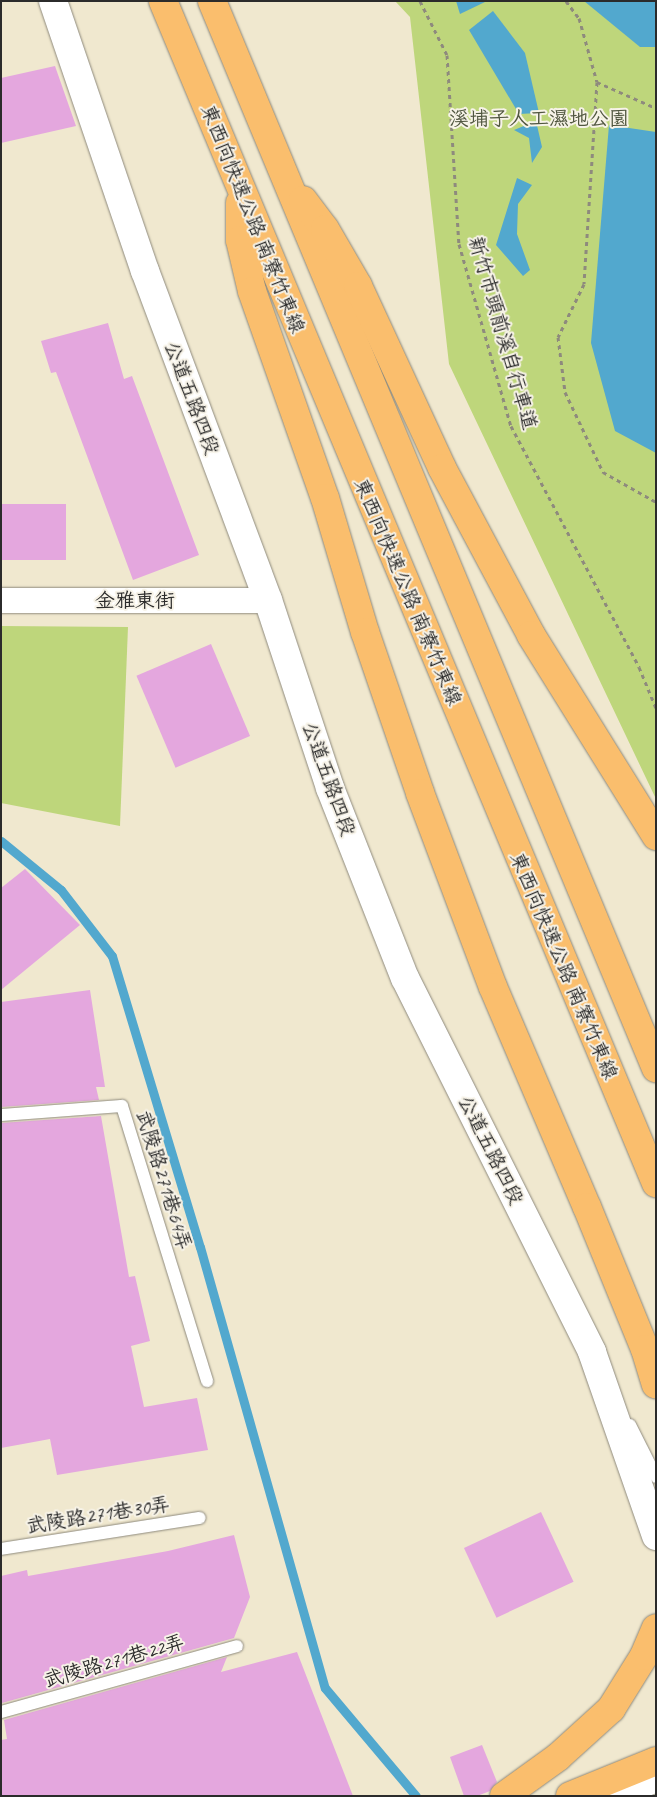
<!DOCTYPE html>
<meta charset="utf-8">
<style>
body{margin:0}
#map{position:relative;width:657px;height:1797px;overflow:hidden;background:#f0e8cf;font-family:Caveat,"LXGW WenKai TC",sans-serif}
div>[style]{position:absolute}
.green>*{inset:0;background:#bed67b}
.water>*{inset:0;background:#52a8ce}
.stream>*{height:9px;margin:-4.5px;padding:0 4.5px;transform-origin:4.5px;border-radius:4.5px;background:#52a8ce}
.building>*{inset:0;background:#e4a7de;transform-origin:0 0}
.path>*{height:3px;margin-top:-1.5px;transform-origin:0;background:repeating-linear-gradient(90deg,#8e8a7d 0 4px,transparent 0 8px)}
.roads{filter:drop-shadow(0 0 1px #8e8a7d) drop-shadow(0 0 1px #8e8a7d)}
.service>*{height:12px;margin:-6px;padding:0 6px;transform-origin:6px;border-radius:6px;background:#fff}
.minor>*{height:25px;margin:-12.5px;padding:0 12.5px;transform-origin:12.5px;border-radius:12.5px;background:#fff}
.tertiary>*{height:28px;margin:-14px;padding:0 14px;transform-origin:14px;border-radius:14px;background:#fff}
.trunk>*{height:28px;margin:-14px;padding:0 14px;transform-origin:14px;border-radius:14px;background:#fabe6d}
span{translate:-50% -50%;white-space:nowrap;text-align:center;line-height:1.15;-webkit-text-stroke:4px #f7f3e8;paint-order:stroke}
.park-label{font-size:20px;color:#50563f}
.street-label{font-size:20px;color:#2b2b2b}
.frame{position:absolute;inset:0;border:2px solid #2b2b2b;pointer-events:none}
</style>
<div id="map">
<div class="green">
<i style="clip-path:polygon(395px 1px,656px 1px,656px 799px,449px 364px,410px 17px)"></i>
<i style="clip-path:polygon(1px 626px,128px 627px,120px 826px,1px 803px)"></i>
</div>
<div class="water">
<i style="clip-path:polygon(456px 1px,485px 1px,485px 2px,460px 14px)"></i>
<i style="clip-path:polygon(584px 1px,656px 1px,656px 47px,640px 47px)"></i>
<i style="clip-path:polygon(493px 11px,525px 53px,539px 113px,519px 114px,469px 30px)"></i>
<i style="clip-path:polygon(536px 121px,542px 147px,532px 163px,529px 138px,514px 130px)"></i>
<i style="clip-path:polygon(609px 125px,656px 132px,656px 453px,615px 431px,591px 343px)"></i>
<i style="clip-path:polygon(517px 178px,532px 185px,518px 204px,517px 234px,530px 270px,523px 276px,496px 245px)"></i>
</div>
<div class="stream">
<i style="left:1px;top:841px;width:77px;rotate:39.2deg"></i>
<i style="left:61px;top:890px;width:83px;rotate:52.3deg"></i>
<i style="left:112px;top:956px;width:304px;rotate:73.2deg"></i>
<i style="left:200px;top:1247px;width:458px;rotate:74.2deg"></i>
<i style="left:325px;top:1688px;width:141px;rotate:49.9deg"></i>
</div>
<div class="building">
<i style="clip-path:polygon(55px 66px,76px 126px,1px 143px,1px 78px)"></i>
<i style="clip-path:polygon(108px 323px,124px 379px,132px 376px,199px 555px,133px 580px,56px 372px,51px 373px,41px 341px)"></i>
<i style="left:1px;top:504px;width:65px;height:56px"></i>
<i style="left:211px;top:644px;width:100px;height:81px;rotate:67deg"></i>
<i style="clip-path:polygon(25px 869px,80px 925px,1px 990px,1px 888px)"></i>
<i style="clip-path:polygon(90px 990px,105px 1087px,96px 1087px,99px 1100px,1px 1107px,1px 1002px)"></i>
<i style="clip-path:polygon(101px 1116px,129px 1277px,135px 1276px,150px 1341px,131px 1346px,144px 1407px,197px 1398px,208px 1450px,57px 1475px,50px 1439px,1px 1448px,1px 1123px)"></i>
<i style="left:541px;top:1512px;width:77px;height:85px;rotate:65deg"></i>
<i style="clip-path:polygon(234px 1535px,250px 1597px,234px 1638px,2px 1703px,1px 1576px,27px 1570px,28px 1576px,168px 1551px)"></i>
<i style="clip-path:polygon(297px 1652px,353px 1796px,1px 1796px,1px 1740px,7px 1739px,4px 1720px,227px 1657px,221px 1672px)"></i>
<i style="clip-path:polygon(482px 1745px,497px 1782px,490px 1791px,477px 1796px,464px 1796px,450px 1757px)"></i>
</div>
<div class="path">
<i style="left:420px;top:1px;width:60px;rotate:63.4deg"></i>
<i style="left:447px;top:55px;width:189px;rotate:86.4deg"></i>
<i style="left:459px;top:244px;width:189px;rotate:74.1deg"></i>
<i style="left:511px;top:426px;width:273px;rotate:62deg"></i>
<i style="left:639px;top:667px;width:44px;rotate:67.5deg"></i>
<i style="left:566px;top:1px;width:21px;rotate:53deg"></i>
<i style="left:579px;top:18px;width:66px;rotate:74.3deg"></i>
<i style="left:597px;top:82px;width:202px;rotate:93.7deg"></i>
<i style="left:584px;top:284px;width:59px;rotate:116.1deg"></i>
<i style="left:558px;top:337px;width:55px;rotate:82.7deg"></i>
<i style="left:565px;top:392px;width:89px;rotate:64.6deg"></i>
<i style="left:603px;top:472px;width:61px;rotate:29.5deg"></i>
<i style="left:597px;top:82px;width:64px;rotate:23.8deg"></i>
</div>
<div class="roads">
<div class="service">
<i style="left:1px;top:1115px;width:121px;rotate:-4.3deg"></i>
<i style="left:122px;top:1106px;width:288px;rotate:72.8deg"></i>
<i style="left:630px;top:1425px;width:58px;rotate:63.4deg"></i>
<i style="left:1px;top:1549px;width:201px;rotate:-8.9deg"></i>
<i style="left:1px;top:1712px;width:245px;rotate:-15.6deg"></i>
</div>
<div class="minor">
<i style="left:1px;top:600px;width:267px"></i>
</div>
<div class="tertiary">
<i style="left:53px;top:1px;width:285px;rotate:71.2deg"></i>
<i style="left:145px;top:271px;width:351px;rotate:69.5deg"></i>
<i style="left:268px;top:600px;width:198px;rotate:71.7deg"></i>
<i style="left:330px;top:788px;width:204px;rotate:68.5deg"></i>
<i style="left:405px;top:978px;width:418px;rotate:63.4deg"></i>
<i style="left:592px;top:1352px;width:195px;rotate:70.8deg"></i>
<i style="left:613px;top:1796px;width:47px;rotate:-22.7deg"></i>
</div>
<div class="trunk">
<i style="left:163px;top:1px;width:1281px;rotate:67.36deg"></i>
<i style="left:212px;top:1px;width:1156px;rotate:67.41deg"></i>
<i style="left:303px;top:200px;width:36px;rotate:53deg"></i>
<i style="left:325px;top:229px;width:66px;rotate:59.9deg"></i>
<i style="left:358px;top:286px;width:200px;rotate:65.2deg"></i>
<i style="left:442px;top:468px;width:189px;rotate:61.9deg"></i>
<i style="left:531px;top:635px;width:237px;rotate:58.1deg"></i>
<i style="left:240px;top:203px;width:37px;rotate:90deg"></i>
<i style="left:240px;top:240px;width:52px;rotate:76.8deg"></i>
<i style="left:252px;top:291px;width:219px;rotate:70.6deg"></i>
<i style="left:325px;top:498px;width:140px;rotate:73.4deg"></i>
<i style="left:365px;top:632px;width:170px;rotate:71.1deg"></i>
<i style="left:420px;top:793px;width:207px;rotate:69.4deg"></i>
<i style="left:493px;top:987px;width:239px;rotate:66.9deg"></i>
<i style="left:587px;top:1207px;width:153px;rotate:67.8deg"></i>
<i style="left:645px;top:1349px;width:37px;rotate:73deg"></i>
<i style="left:504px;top:1796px;width:67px;rotate:-35.8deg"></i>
<i style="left:558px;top:1757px;width:72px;rotate:-42.2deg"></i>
<i style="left:611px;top:1709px;width:62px;rotate:-58.1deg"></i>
<i style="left:644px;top:1656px;width:30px;rotate:-67deg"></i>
<i style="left:570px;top:1796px;width:93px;rotate:-22.1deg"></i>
</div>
</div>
<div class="park-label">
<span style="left:539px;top:118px">溪埔子人工濕地公園</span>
</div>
<div class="street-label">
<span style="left:253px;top:219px;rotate:68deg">東西向快速公路 南寮竹東線</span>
<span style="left:503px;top:333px;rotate:74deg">新竹市頭前溪自行車道</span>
<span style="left:192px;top:398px;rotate:69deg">公道五路四段</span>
<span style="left:408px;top:592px;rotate:67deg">東西向快速公路 南寮竹東線</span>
<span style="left:135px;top:600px">金雅東街</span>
<span style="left:329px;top:779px;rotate:70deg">公道五路四段</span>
<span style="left:564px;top:966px;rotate:67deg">東西向快速公路 南寮竹東線</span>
<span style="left:491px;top:1150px;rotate:63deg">公道五路四段</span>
<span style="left:164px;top:1180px;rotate:73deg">武陵路271巷64弄</span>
<span style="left:98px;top:1515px;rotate:-9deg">武陵路271巷30弄</span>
<span style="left:114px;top:1661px;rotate:-16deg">武陵路271巷22弄</span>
</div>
<div class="frame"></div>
</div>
